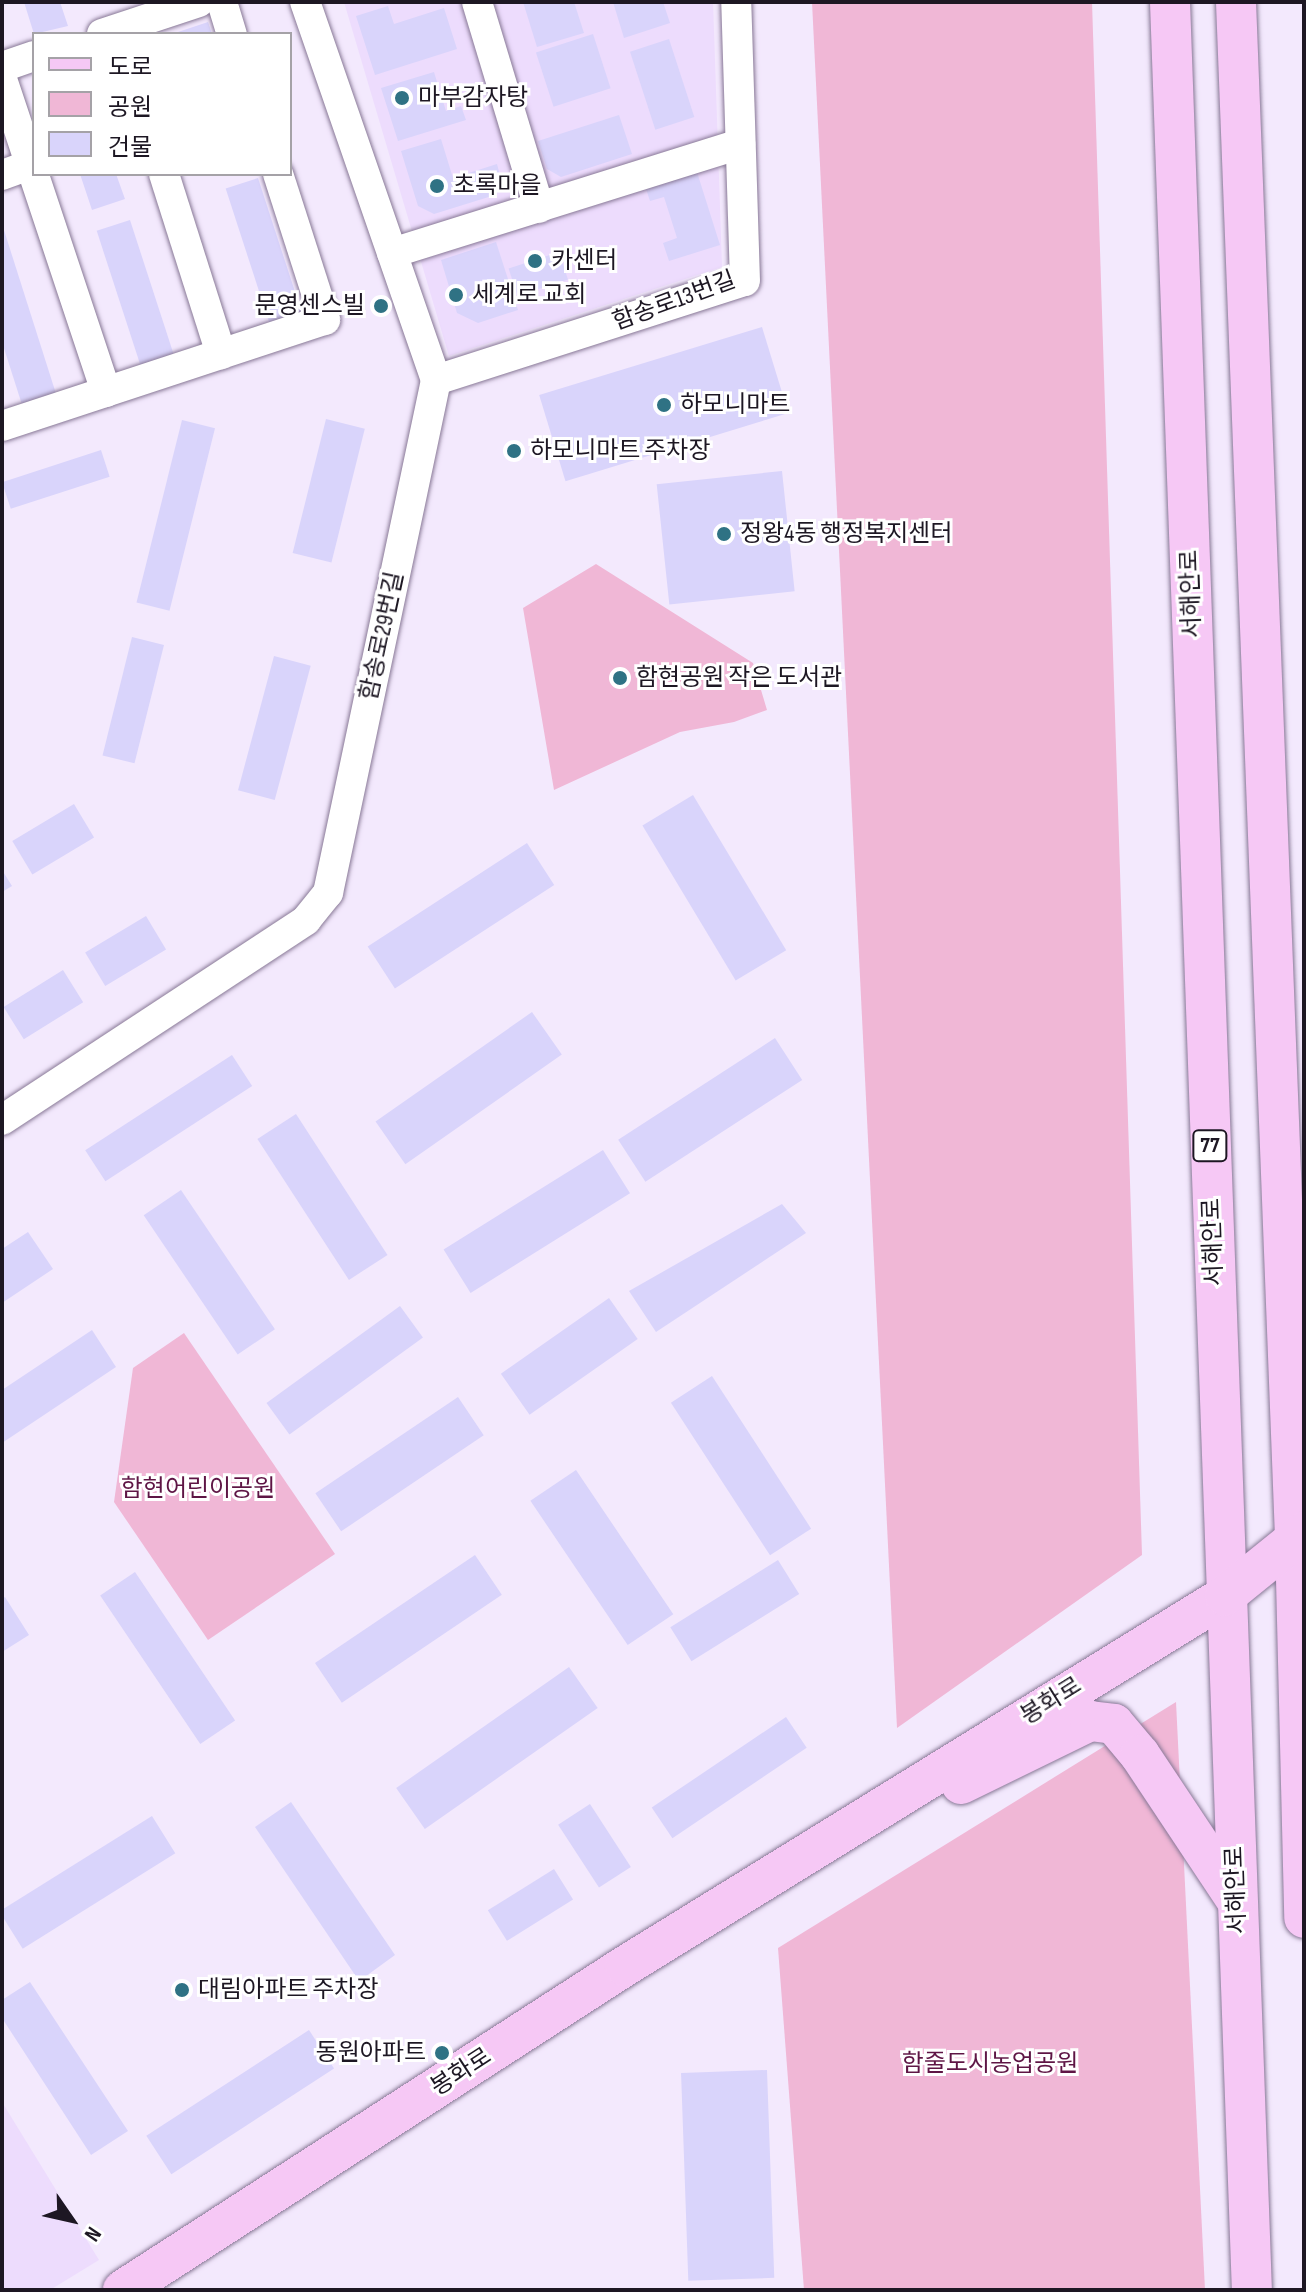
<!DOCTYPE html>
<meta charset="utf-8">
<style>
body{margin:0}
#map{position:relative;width:1306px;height:2292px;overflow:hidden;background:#f3e9fd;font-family:"Sofia Sans Condensed","Noto Sans KR",sans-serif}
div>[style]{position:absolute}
.built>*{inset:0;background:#eddcfd}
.green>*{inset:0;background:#f0b7d6}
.building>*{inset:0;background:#d9d4fb;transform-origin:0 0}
.roads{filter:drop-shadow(0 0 2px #887896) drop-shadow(0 0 2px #887896)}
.minor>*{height:30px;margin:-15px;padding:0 15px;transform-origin:15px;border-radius:15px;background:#fff}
.major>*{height:40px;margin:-20px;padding:0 20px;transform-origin:20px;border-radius:20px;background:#f6c8f5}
.dots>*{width:22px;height:22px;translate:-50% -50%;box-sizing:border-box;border:4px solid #fff;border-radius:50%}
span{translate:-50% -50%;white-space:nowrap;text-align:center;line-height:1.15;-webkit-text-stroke:6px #fff;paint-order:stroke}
.shield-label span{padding:2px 6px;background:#fff;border:2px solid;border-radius:6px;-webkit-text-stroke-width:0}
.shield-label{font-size:22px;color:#1d1723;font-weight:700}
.poi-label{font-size:24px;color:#1d1723}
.left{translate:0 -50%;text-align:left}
.right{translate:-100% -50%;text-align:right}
.street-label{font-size:24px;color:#1d1723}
.park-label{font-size:24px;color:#5e1545}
.frame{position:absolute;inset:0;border:4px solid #1d1723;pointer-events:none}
.legend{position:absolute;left:32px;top:32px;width:260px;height:144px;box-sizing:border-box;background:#fff;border:2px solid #a5a2a7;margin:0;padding:10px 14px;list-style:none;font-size:24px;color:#1d1723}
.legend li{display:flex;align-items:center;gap:16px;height:40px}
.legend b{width:40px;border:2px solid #a5a2a7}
.north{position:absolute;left:32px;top:2180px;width:80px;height:80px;-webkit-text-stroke:6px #fff;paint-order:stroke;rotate:124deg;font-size:22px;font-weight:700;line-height:32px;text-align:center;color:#1d1723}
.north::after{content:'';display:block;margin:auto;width:28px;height:36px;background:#1d1723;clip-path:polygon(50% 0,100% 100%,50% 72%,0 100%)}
</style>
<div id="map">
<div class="built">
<i style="clip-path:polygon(344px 2px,713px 2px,722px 267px,449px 356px)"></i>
<i style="clip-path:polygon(2px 2102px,99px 2260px,50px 2290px,2px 2290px)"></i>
</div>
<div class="green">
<i style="clip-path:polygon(812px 2px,1092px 2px,1142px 1555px,897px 1728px)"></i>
<i style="clip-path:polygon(596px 564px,753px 663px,767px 710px,734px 722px,680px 732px,554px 790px,523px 608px)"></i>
<i style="clip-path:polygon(184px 1333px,335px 1554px,208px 1640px,114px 1502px,133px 1368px)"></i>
<i style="clip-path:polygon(1176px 1702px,1205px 2290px,804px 2290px,778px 1948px)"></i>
</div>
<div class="building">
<i style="clip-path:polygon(24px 2px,60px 2px,68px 26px,34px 34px)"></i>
<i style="clip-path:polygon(523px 2px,574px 2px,584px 33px,537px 47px)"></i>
<i style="clip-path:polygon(613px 2px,663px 2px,670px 23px,624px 38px)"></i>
<i style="clip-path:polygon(388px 6px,394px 24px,444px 8px,457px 49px,375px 75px,356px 16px)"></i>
<i style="clip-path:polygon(208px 22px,212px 34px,175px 34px,175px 33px)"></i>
<i style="left:593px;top:34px;width:57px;height:60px;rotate:72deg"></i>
<i style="left:669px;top:39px;width:82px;height:41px;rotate:72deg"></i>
<i style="clip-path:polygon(434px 72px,446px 111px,461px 106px,466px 120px,398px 141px,381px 88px)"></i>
<i style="clip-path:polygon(619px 115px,632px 154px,561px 177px,547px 169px,538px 141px)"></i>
<i style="clip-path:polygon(441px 139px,453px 178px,497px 164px,501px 179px,495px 195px,434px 214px,418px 206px,401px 151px)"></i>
<i style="clip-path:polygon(696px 169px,720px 245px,669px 261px,663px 243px,677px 238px,664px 197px,650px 201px,645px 186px)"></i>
<i style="clip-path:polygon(80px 174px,116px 174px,125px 199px,92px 210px)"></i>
<i style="left:258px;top:178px;width:142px;height:34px;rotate:72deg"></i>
<i style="left:130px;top:220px;width:142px;height:35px;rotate:72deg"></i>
<i style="clip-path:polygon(3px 227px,58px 400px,24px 411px,2px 342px)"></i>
<i style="clip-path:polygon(496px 242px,518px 310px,478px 323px,457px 313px,441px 260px)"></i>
<i style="left:559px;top:252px;width:29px;height:53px;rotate:72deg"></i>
<i style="left:762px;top:327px;width:90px;height:233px;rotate:73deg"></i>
<i style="left:326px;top:419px;width:40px;height:138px;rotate:14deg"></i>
<i style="left:182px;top:420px;width:34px;height:188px;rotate:14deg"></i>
<i style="left:101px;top:450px;width:28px;height:104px;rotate:72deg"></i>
<i style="left:782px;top:471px;width:121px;height:126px;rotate:84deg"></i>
<i style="left:132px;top:637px;width:33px;height:122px;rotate:14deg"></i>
<i style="left:274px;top:656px;width:38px;height:139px;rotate:15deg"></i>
<i style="left:693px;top:795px;width:181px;height:59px;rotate:59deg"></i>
<i style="left:74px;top:804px;width:39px;height:72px;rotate:59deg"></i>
<i style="left:527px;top:843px;width:50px;height:190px;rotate:57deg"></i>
<i style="clip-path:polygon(2px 870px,12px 886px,2px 892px)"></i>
<i style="left:146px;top:916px;width:39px;height:71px;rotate:59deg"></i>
<i style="left:63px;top:970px;width:38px;height:70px;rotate:58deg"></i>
<i style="left:532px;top:1012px;width:52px;height:191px;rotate:55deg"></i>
<i style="left:775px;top:1038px;width:50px;height:187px;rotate:57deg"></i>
<i style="left:232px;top:1055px;width:37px;height:175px;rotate:57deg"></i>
<i style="left:296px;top:1114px;width:168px;height:46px;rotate:57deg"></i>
<i style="left:603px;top:1150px;width:51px;height:188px;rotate:58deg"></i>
<i style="left:181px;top:1190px;width:168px;height:45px;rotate:56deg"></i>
<i style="clip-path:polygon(782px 1204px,806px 1233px,656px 1332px,629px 1291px)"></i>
<i style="clip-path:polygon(28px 1232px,53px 1269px,2px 1303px,2px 1249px)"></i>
<i style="left:609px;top:1298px;width:50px;height:132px;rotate:55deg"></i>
<i style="left:400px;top:1306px;width:39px;height:165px;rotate:54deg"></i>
<i style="clip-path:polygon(92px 1330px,116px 1367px,2px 1443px,2px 1390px)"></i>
<i style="left:712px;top:1376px;width:182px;height:49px;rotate:57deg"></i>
<i style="left:458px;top:1397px;width:46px;height:172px;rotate:56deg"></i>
<i style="left:576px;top:1470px;width:174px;height:55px;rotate:56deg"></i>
<i style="left:475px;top:1555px;width:48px;height:193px;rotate:56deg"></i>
<i style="left:778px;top:1560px;width:40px;height:127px;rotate:58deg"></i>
<i style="left:135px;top:1572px;width:179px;height:42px;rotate:56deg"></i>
<i style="clip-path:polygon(5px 1597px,29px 1635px,2px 1652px,2px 1599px)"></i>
<i style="left:569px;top:1667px;width:50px;height:211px;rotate:55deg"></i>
<i style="left:786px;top:1717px;width:37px;height:162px;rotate:56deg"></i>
<i style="clip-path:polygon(291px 1802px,395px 1955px,362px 1979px,355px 1975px,255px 1827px)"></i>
<i style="left:590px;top:1804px;width:75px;height:38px;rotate:57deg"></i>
<i style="left:152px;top:1816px;width:44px;height:180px;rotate:58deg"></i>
<i style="left:554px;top:1869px;width:36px;height:78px;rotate:58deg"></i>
<i style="clip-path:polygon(30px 1982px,128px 2131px,91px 2155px,2px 2018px,2px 2000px)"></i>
<i style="left:309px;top:2030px;width:46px;height:194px;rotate:57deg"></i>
<i style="left:767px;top:2070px;width:208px;height:86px;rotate:88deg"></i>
</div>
<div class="roads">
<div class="minor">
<i style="left:222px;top:2px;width:34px;rotate:73deg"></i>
<i style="left:477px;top:2px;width:215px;rotate:73.2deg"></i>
<i style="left:102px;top:34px;width:102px;rotate:-18.3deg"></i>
<i style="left:2px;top:67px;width:34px;rotate:-19deg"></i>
<i style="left:2px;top:79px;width:330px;rotate:71.6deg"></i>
<i style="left:164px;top:174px;width:189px;rotate:72.4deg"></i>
<i style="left:2px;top:175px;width:30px;rotate:-20deg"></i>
<i style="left:392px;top:253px;width:365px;rotate:-17.4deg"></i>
<i style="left:436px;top:380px;width:324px;rotate:-17.8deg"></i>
<i style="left:745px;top:281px;width:279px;rotate:-91.8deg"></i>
<i style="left:2px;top:426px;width:340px;rotate:-18.2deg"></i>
<i style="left:325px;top:320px;width:153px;rotate:-107.8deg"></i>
<i style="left:2px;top:1120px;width:364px;rotate:-33.3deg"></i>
<i style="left:306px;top:920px;width:35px;rotate:-51deg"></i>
<i style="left:328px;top:893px;width:524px;rotate:-78.11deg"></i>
<i style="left:436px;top:380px;width:400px;rotate:-109.1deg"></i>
</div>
<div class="major">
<i style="left:1170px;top:2px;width:2289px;rotate:87.95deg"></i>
<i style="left:1236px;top:2px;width:1537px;rotate:87.8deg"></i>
<i style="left:1295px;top:1538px;width:380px;rotate:88.6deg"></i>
<i style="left:961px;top:1784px;width:144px;rotate:-26deg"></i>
<i style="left:1090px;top:1721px;width:24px;rotate:7deg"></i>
<i style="left:1114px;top:1724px;width:40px;rotate:50deg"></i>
<i style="left:1140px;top:1755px;width:172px;rotate:56.4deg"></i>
<i style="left:123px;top:2290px;width:597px;rotate:-32.84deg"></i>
<i style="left:625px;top:1966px;width:705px;rotate:-31.66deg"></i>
<i style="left:1225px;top:1596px;width:102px;rotate:-39deg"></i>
</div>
</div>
<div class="dots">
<i style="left:402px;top:98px;background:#2f7284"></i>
<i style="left:437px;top:186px;background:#2f7284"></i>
<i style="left:535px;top:261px;background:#2f7284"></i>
<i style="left:456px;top:295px;background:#2f7284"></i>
<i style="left:381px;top:306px;background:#2f7284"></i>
<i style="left:664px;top:405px;background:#2f7284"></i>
<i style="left:514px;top:451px;background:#2f7284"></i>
<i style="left:724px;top:534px;background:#2f7284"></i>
<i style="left:620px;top:678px;background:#2f7284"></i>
<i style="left:182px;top:1990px;background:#2f7284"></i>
<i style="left:442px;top:2053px;background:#2f7284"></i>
</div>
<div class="shield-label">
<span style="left:1210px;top:1146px">77</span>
</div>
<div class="poi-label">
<span class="left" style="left:418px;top:98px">마부감자탕</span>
<span class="left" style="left:453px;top:186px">초록마을</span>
<span class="left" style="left:551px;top:261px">카센터</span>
<span class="left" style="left:472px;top:295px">세계로 교회</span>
<span class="right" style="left:365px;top:306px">문영센스빌</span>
<span class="left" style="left:680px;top:405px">하모니마트</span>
<span class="left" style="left:530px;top:451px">하모니마트 주차장</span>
<span class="left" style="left:740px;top:534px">정왕4동 행정복지센터</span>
<span class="left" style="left:636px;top:678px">함현공원 작은 도서관</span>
<span class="left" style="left:198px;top:1990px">대림아파트 주차장</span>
<span class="right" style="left:426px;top:2053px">동원아파트</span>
</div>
<div class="street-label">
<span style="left:674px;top:301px;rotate:-20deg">함송로13번길</span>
<span style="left:1191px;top:594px;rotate:-92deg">서해안로</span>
<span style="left:382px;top:636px;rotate:-78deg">함송로29번길</span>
<span style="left:1213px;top:1242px;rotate:-92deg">서해안로</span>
<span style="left:1051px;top:1701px;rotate:-32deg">봉화로</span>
<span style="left:1236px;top:1890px;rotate:-92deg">서해안로</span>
<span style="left:461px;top:2072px;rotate:-33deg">봉화로</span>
</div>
<div class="park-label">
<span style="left:198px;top:1489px">함현어린이공원</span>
<span style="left:990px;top:2064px">함줄도시농업공원</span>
</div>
<div class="frame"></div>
<ul class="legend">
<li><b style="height:10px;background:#f6c8f5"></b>도로</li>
<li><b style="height:22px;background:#f0b7d6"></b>공원</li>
<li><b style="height:22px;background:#d9d4fb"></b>건물</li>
</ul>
<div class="north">N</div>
</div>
